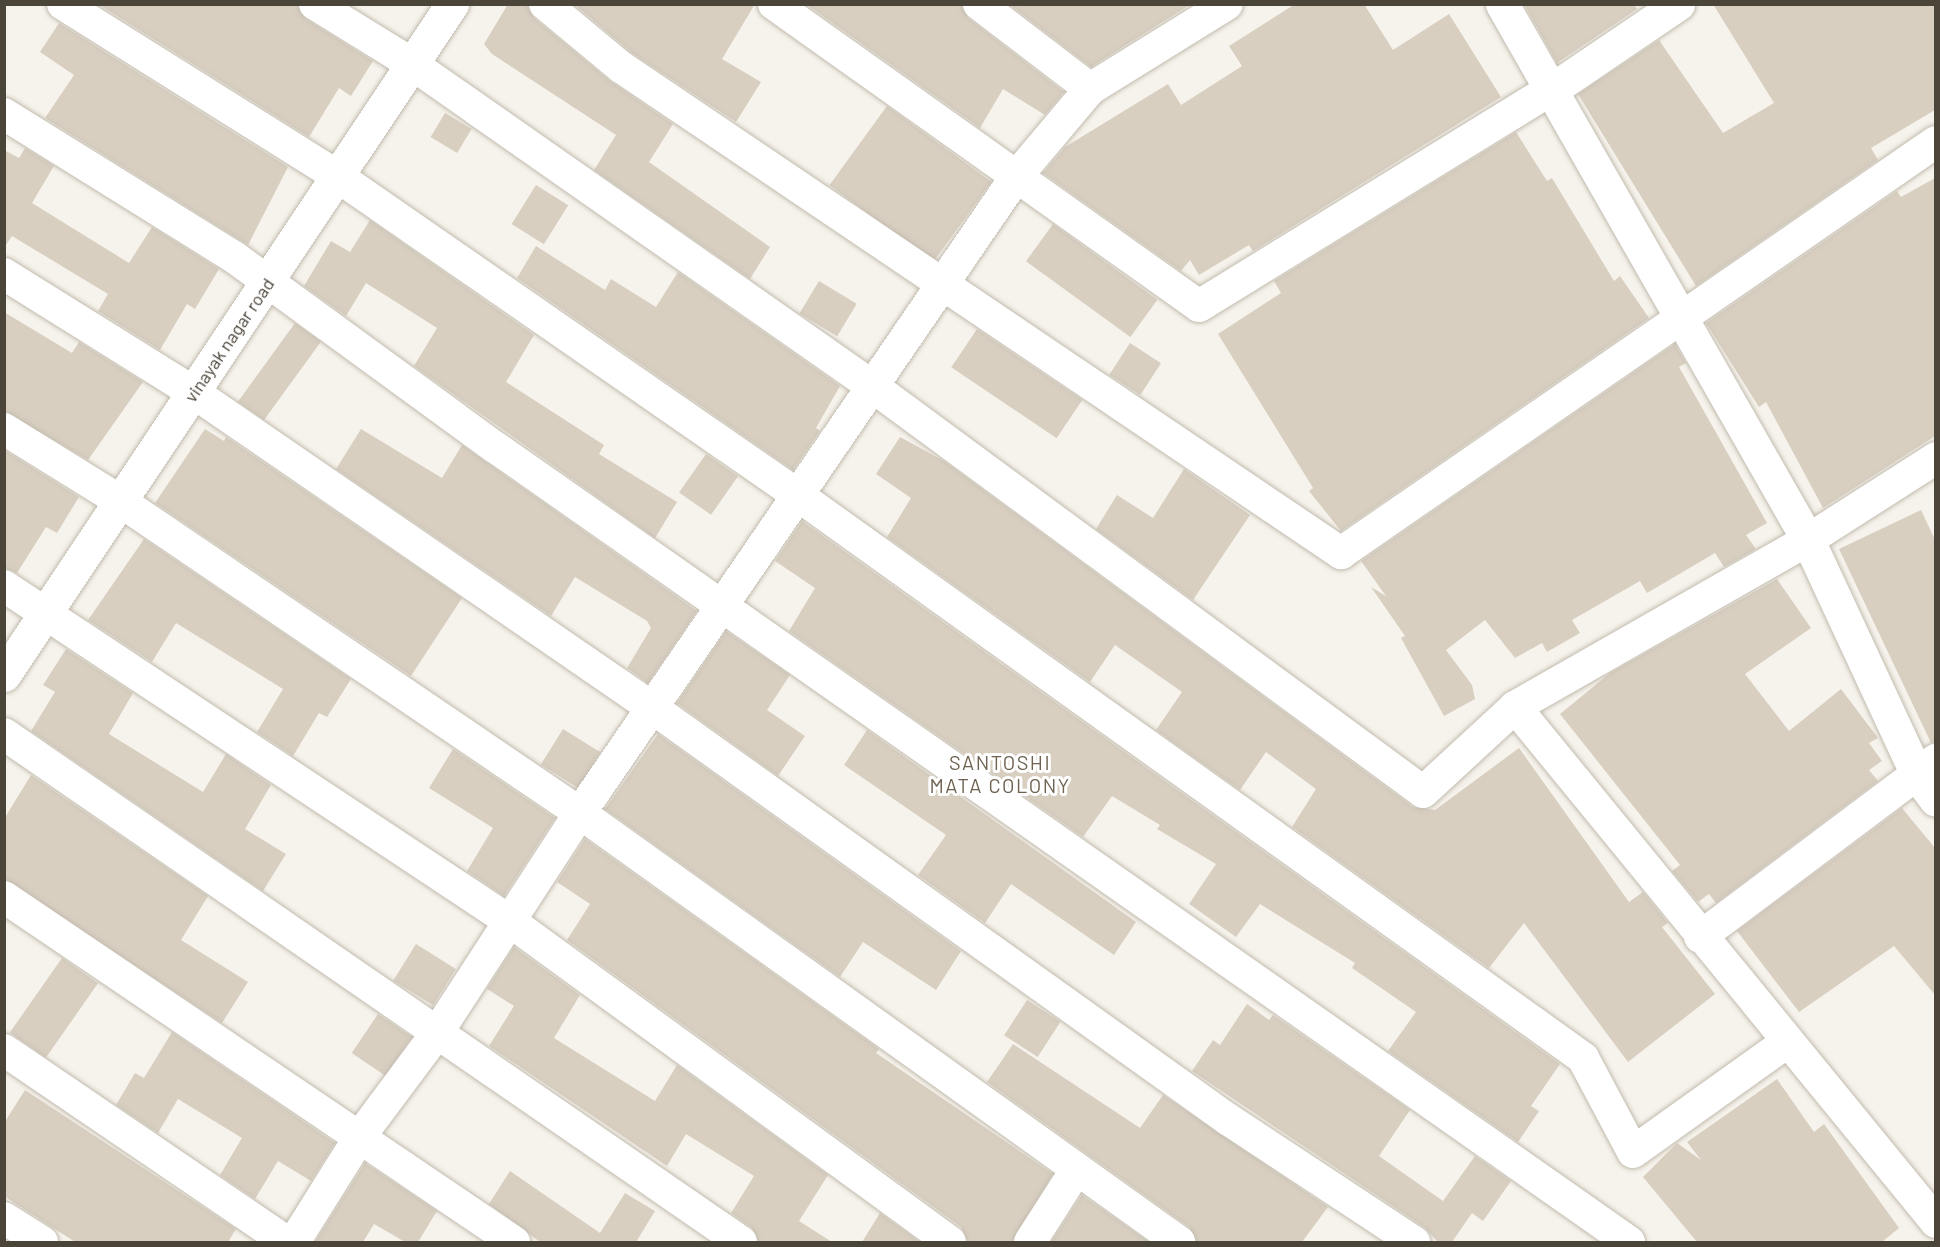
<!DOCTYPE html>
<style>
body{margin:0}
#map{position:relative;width:1940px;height:1247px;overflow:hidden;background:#f6f3ec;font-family:Barlow,sans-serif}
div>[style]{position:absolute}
.building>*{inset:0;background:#d8cfc1;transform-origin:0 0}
.roads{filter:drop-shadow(0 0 2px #c2bbae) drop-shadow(0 0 2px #c2bbae)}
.minor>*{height:32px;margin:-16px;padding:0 16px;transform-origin:16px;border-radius:16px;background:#fff}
.tertiary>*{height:33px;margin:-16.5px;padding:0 16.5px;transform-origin:16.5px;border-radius:16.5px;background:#fff}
span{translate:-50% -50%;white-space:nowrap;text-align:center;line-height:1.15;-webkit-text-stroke:6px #fff;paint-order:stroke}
.street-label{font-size:18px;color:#4b4439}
.neighbourhood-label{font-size:20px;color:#6e6250;letter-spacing:1.5px}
.frame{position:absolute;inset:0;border:6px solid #4b4439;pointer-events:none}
</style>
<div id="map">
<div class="building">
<i style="clip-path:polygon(98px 4px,297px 4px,306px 19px,373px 61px,351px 96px,339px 88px,309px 137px)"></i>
<i style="clip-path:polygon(508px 4px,528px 4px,534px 18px,610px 81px,673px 124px,649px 162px,770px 247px,750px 279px,594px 170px,616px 135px,492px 54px,484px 44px)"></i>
<i style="clip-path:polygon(574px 4px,755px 4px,722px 59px,761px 82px,736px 122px,632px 53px)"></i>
<i style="clip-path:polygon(806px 4px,961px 4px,968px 18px,1064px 92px,1045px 115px,1003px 89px,980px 128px)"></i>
<i style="clip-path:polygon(1009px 4px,1191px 4px,1091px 67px)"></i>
<i style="clip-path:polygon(1295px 4px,1364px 4px,1393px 50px,1449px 14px,1501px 97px,1253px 251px,1249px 245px,1199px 275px,1190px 260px,1181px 271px,1043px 173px,1065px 147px,1168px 84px,1181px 105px,1242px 66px,1229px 46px)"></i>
<i style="clip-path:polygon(1524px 4px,1634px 4px,1637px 9px,1557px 63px)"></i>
<i style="clip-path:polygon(1713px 4px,1935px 4px,1935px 110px,1871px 148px,1878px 160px,1696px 286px,1578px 94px,1659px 40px,1723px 133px,1774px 103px)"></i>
<i style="clip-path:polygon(59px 23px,288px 167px,248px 245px,45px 118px,74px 75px,40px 52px)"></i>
<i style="left:887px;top:106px;width:129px;height:98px;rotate:36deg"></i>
<i style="left:445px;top:113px;width:31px;height:28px;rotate:31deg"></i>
<i style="clip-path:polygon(1516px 132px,1547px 181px,1552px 178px,1614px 281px,1620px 276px,1649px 318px,1341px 531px,1309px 491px,1313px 488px,1218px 334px,1281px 293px,1274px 281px)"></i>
<i style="clip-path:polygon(25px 148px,54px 166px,32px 203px,129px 263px,152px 227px,219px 269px,195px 309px,187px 304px,160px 350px,98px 311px,108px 294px,12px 236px,4px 248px,4px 150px,19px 158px)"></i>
<i style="clip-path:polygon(1935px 178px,1935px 436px,1823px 508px,1766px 402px,1759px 407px,1706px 323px,1897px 191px,1901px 197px)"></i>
<i style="left:536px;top:185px;width:38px;height:46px;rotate:32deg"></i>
<i style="clip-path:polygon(370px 220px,534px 335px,506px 382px,604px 445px,599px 454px,677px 502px,655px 538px,414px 366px,437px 328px,366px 283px,346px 316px,304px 286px,331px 241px,350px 252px)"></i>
<i style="left:1053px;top:224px;width:129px;height:46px;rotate:36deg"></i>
<i style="clip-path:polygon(536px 246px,605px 290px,611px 279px,656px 307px,678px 272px,840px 386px,816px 428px,820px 431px,793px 470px,517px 278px)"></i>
<i style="left:819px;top:281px;width:44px;height:38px;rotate:31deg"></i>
<i style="clip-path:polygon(4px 312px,72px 353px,79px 342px,143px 382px,88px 460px,4px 411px)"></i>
<i style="left:295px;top:323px;width:32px;height:97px;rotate:36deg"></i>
<i style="left:977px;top:329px;width:127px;height:46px;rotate:34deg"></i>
<i style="left:1130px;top:343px;width:37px;height:38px;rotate:33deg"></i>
<i style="clip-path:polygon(1675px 344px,1686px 363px,1679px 367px,1767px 523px,1746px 535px,1756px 549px,1724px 567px,1715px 553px,1647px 593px,1640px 581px,1572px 620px,1580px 633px,1547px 652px,1542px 643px,1515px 658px,1485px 620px,1446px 650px,1472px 685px,1475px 699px,1444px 716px,1401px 638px,1405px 636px,1371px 587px,1386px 596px,1361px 561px)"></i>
<i style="clip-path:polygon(205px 429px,224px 441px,226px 437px,462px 598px,411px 676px,155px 503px)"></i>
<i style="clip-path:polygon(361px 429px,442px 478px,462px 445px,697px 611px,648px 683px,627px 668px,651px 628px,647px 621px,575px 577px,551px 616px,336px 469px)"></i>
<i style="clip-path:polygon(900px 437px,944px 461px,1413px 807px,1435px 810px,1519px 748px,1629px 902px,1643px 892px,1668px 923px,1662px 927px,1715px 994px,1628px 1062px,1524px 923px,1489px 968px,1292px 827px,1316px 789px,1266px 752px,1240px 790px,1156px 730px,1182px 692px,1115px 645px,1090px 682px,887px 537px,911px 498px,876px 474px)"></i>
<i style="clip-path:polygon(4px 450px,79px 497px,57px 533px,46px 527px,17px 573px,4px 568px)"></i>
<i style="left:706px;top:454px;width:39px;height:47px;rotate:35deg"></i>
<i style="clip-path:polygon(1184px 469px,1250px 515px,1193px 600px,1096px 529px,1117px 495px,1153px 518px)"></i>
<i style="clip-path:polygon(1921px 510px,1935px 540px,1935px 742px,1931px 743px,1839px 549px)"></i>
<i style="clip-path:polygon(802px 521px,1560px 1064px,1531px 1106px,1539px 1111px,1518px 1142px,1388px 1051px,1416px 1012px,1352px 968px,1355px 963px,1260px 904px,1236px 937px,1189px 904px,1216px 864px,1157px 829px,1160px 825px,1112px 796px,1083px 837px,789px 631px,815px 588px,775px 561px)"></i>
<i style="clip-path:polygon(144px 539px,351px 679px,327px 717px,319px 713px,293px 756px,257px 732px,283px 689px,176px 623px,152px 662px,88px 620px)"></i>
<i style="clip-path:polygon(1777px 579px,1811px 628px,1745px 674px,1789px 731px,1841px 689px,1878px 738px,1869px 743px,1882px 761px,1869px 770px,1878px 781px,1716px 903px,1709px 894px,1698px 902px,1672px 871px,1680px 865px,1560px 714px,1610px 673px)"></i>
<i style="clip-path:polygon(726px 631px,790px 675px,767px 710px,805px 736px,778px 776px,677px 703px)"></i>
<i style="clip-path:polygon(66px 649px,133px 693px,109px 734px,203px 792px,226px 754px,271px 785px,245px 829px,286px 854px,263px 891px,31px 731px,55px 692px,43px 685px)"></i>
<i style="left:563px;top:729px;width:44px;height:42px;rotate:32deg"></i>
<i style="clip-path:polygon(867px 730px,1136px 922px,1114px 955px,1011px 884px,985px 923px,918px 875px,946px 835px,844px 765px)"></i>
<i style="clip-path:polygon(658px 734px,961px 951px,936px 990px,863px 942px,840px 977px,605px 809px)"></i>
<i style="clip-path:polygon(453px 749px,555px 818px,504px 896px,467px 871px,493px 828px,429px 788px)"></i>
<i style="clip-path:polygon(31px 775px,208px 896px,181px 940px,248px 982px,222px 1023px,4px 879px,4px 819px)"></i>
<i style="clip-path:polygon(1902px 808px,1935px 848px,1935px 995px,1894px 946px,1799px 1012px,1737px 931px)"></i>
<i style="clip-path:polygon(585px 839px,879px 1049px,876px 1053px,1053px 1174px,1012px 1242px,968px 1242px,961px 1227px,567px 940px,590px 904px,557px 882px)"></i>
<i style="left:416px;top:944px;width:47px;height:43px;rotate:32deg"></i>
<i style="clip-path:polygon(514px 947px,580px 995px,554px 1038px,655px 1101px,677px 1065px,828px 1175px,799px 1221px,832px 1242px,759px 1242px,752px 1228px,731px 1213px,754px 1176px,686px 1134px,667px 1166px,489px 1046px,514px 1006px,487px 989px)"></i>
<i style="left:62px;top:958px;width:44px;height:91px;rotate:35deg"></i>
<i style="left:1027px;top:1000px;width:40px;height:42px;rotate:33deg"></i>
<i style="clip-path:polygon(1247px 1004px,1269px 1020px,1273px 1015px,1410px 1110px,1379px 1156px,1443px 1201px,1475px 1156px,1511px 1181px,1483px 1221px,1472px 1213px,1452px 1242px,1438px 1242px,1424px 1227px,1192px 1071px,1213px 1040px,1220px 1045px)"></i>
<i style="left:378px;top:1014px;width:41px;height:47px;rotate:34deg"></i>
<i style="clip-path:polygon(172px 1032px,335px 1143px,311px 1181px,278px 1161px,255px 1199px,220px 1175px,242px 1138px,178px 1099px,158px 1133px,116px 1105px,135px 1073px,144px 1078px)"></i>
<i style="clip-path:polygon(1013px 1044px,1140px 1128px,1163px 1095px,1328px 1207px,1302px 1242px,1197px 1242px,1189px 1227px,987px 1082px)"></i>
<i style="clip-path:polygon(1777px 1079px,1814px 1132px,1824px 1124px,1899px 1228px,1882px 1242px,1697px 1242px,1643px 1177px,1677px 1143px,1701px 1160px,1687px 1142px)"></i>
<i style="clip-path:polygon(25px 1090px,236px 1229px,228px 1242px,75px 1242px,4px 1196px,4px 1123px)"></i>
<i style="clip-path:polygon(365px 1163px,437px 1211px,418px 1242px,405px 1242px,374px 1224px,363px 1242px,315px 1242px)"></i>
<i style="clip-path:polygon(510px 1171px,600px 1233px,625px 1193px,655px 1211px,636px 1242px,540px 1242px,489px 1204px)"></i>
<i style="clip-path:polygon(1082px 1195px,1149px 1242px,1051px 1242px)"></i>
<i style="clip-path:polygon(880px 1213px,920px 1242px,862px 1242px)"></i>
</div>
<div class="roads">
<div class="minor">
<i style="left:63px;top:4px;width:327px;rotate:32.1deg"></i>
<i style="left:340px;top:178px;width:558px;rotate:34.71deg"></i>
<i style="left:799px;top:496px;width:965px;rotate:35.63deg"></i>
<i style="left:1583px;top:1058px;width:106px;rotate:62deg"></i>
<i style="left:1633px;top:1152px;width:188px;rotate:-35.5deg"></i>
<i style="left:315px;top:4px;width:114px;rotate:31.7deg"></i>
<i style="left:412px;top:64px;width:562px;rotate:34.99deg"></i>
<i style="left:872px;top:386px;width:684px;rotate:36.38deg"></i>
<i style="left:1423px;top:792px;width:125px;rotate:-42.7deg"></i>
<i style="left:1515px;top:707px;width:337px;rotate:-29.7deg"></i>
<i style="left:1808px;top:540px;width:152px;rotate:-32.6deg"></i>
<i style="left:545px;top:4px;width:99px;rotate:39.7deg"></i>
<i style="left:621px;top:67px;width:869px;rotate:34.02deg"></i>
<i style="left:1341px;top:553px;width:723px;rotate:-34.64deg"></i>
<i style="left:774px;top:4px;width:521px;rotate:35.4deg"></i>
<i style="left:1199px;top:306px;width:417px;rotate:-31.6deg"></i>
<i style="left:979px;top:4px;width:140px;rotate:37.4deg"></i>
<i style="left:4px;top:114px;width:271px;rotate:31.9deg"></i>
<i style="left:234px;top:257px;width:323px;rotate:36.1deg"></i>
<i style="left:495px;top:447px;width:1385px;rotate:35.03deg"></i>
<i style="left:4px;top:274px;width:223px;rotate:32deg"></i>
<i style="left:193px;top:392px;width:559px;rotate:34.51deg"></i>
<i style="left:654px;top:709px;width:707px;rotate:35.56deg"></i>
<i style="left:1229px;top:1120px;width:222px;rotate:33.4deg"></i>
<i style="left:4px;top:429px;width:137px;rotate:31.8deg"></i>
<i style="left:120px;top:501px;width:556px;rotate:34.15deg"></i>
<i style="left:580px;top:813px;width:737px;rotate:35.61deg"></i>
<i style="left:4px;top:586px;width:608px;rotate:33.53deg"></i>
<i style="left:511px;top:922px;width:543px;rotate:36.09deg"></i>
<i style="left:1515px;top:707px;width:665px;rotate:50.73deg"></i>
<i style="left:4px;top:734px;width:895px;rotate:34.58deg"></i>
<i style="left:4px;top:897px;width:616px;rotate:34.08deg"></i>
<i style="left:1700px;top:937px;width:295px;rotate:-36.9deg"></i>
<i style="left:4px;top:1050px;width:341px;rotate:34.2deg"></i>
<i style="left:4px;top:1218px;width:45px;rotate:32.3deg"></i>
<i style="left:294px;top:1242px;width:126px;rotate:-57.9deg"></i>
<i style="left:361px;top:1135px;width:127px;rotate:-53.3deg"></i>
<i style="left:437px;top:1033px;width:262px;rotate:-57deg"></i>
<i style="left:580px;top:813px;width:771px;rotate:-55.57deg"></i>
<i style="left:1016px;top:177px;width:115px;rotate:-49.9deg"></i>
<i style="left:1090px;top:89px;width:161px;rotate:-31.8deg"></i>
<i style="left:1030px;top:1242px;width:83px;rotate:-57.3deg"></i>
</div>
<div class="tertiary">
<i style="left:1502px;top:4px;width:617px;rotate:60.28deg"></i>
<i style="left:1808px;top:540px;width:259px;rotate:65.1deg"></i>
<i style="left:1917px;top:775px;width:31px;rotate:53deg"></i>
<i style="left:1554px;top:88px;width:150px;rotate:-34.1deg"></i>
<i style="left:4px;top:675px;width:807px;rotate:-56.27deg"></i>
</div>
</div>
<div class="street-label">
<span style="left:229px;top:340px;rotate:-56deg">vinayak nagar road</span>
</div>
<div class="neighbourhood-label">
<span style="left:1000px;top:774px">SANTOSHI<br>MATA COLONY</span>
</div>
<div class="frame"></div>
</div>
